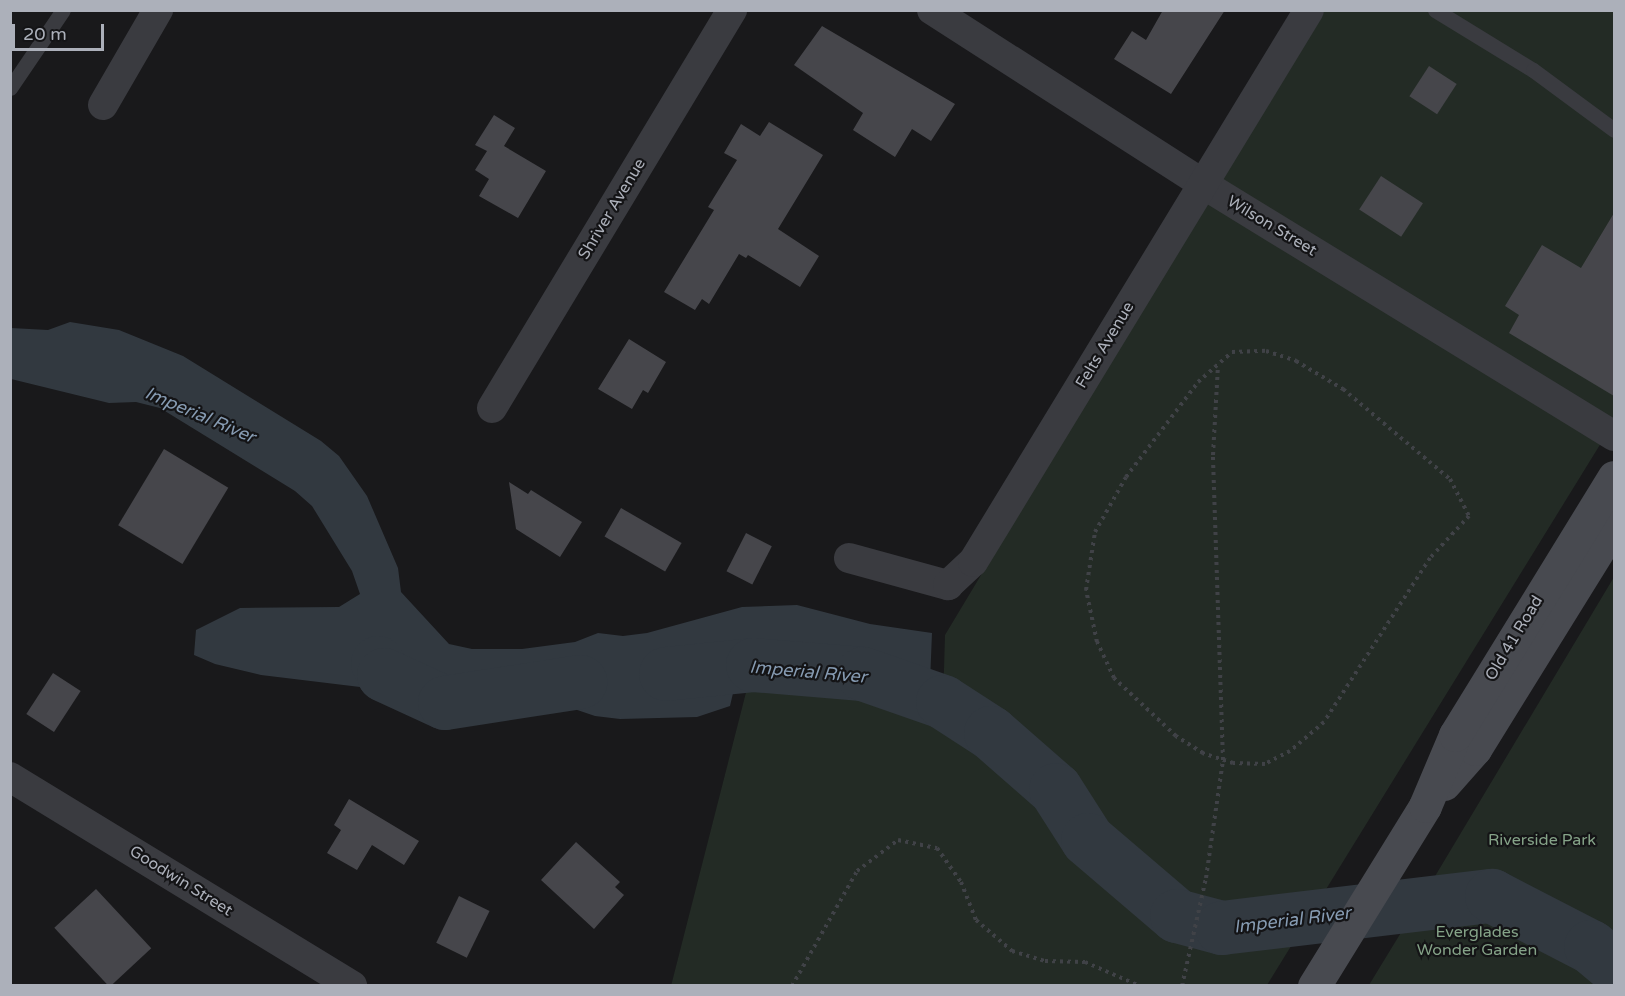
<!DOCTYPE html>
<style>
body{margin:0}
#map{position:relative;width:1625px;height:996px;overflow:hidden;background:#19191b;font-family:"Varela Round",sans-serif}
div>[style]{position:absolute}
.green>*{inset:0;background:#232b25}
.water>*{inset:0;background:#323940}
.river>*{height:54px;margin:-27px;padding:0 27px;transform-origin:27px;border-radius:27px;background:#323940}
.building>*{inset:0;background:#46464b;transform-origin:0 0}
.path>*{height:4px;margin-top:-2px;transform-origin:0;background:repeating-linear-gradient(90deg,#404247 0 3px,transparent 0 7.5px)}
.lane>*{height:15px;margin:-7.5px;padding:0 7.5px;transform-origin:7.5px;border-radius:7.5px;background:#3a3b40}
.street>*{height:30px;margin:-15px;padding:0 15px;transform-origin:15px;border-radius:15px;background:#3a3b40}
.secondary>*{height:33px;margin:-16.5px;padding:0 16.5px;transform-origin:16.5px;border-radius:16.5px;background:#484a50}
span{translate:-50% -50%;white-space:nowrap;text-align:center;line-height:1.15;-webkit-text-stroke:4.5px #141416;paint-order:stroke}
.street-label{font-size:16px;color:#acb0ba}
.park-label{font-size:16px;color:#85a388}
.water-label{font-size:18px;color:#869bb2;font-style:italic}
.frame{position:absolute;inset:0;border:12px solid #acb0ba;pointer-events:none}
.scale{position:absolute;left:12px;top:24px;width:92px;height:27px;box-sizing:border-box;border:3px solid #acb0ba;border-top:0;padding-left:8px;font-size:18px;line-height:21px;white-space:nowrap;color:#acb0ba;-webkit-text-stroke:4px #141416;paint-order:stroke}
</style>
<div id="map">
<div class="green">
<i style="clip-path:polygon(1320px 11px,1614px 11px,1614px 422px,1267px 985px,671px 986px,753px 665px,863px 674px,943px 702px,945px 635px)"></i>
<i style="clip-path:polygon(1614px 577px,1614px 985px,1369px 985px,1419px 903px)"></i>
</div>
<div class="water">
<i style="clip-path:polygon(70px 322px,119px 330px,183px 356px,321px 441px,339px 456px,367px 496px,398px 568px,401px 592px,449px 644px,472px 649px,522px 649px,575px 642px,598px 633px,623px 636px,647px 633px,742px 607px,797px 605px,870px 624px,932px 633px,930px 682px,865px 659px,751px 651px,741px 659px,730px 706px,697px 717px,620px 719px,595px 716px,530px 694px,504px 691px,408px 703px,383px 701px,360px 687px,261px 675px,215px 664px,194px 655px,196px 630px,240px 608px,339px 607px,360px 594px,352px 571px,312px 506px,295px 491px,160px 408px,136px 402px,109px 403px,11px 379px,11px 328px,48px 330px)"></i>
</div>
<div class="river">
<i style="left:378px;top:663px;width:13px;rotate:63deg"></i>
<i style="left:384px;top:675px;width:67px;rotate:24.7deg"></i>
<i style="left:445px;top:703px;width:137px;rotate:-8.8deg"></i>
<i style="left:666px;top:674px;width:87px;rotate:-5.9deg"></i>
<i style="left:753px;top:665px;width:110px;rotate:4.7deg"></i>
<i style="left:863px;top:674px;width:85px;rotate:19.3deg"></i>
<i style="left:943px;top:702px;width:57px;rotate:32.9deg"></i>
<i style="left:991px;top:733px;width:86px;rotate:41.2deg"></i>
<i style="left:1056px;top:790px;width:59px;rotate:57.4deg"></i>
<i style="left:1088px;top:840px;width:117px;rotate:40.5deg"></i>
<i style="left:1177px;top:916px;width:47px;rotate:14.9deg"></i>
<i style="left:1222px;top:928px;width:272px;rotate:-6.8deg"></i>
<i style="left:1492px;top:896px;width:111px;rotate:27.3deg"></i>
<i style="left:1591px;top:947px;width:30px;rotate:40deg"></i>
</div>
<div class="building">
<i style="clip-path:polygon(1163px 10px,1225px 10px,1171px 94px,1114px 59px,1132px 31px,1146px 40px)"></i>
<i style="clip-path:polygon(822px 26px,955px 104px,931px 141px,912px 129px,895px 157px,853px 130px,863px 113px,794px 65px)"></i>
<i style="left:1429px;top:66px;width:33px;height:36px;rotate:33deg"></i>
<i style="clip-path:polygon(494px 115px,515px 128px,504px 146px,546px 171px,518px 218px,479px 196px,489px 179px,475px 170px,487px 151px,475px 145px)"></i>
<i style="clip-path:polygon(769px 122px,823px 155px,778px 229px,819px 256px,800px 287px,748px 255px,746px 258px,739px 254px,709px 304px,702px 299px,695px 310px,664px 292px,714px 210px,708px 207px,737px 160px,724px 153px,741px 124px,760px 136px)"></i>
<i style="left:1381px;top:176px;width:50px;height:40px;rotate:33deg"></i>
<i style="clip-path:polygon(1614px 213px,1614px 396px,1509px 333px,1519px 315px,1505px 306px,1542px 245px,1581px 268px)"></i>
<i style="clip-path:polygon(629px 339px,666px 362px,648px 393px,643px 390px,632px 409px,598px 389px)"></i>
<i style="left:164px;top:449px;width:75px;height:89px;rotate:31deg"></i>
<i style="clip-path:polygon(509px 482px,528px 494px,531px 490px,582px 522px,560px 557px,516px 529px)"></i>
<i style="left:621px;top:508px;width:70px;height:33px;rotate:30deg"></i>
<i style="left:746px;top:533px;width:29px;height:43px;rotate:27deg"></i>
<i style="left:53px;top:673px;width:33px;height:49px;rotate:33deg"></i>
<i style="clip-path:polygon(349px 799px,419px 841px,404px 865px,372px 845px,357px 870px,327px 853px,341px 830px,334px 825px)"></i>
<i style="clip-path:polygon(576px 842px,620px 882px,615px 887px,624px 895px,594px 929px,541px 880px)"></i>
<i style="left:96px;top:889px;width:81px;height:57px;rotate:47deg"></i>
<i style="left:459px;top:896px;width:34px;height:52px;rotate:26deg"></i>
</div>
<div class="path">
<i style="left:1266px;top:351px;width:32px;rotate:18deg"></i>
<i style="left:1296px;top:361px;width:55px;rotate:30.8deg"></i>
<i style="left:1343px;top:389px;width:140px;rotate:40.1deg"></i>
<i style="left:1450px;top:479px;width:42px;rotate:62.8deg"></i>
<i style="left:1469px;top:516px;width:57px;rotate:132.9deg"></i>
<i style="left:1430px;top:558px;width:195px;rotate:122.9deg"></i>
<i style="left:1324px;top:722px;width:45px;rotate:139.5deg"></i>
<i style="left:1290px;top:751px;width:28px;rotate:153deg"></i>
<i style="left:1265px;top:764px;width:32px;rotate:-178deg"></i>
<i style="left:1233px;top:763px;width:32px;rotate:-162deg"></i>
<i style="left:1203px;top:753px;width:32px;rotate:-148deg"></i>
<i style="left:1176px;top:736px;width:85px;rotate:-136.9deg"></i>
<i style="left:1114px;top:678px;width:40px;rotate:-115deg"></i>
<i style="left:1097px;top:642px;width:53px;rotate:-101.9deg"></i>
<i style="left:1086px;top:590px;width:59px;rotate:-81.2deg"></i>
<i style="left:1095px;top:532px;width:63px;rotate:-60.6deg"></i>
<i style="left:1126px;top:477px;width:119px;rotate:-52.8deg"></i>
<i style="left:1198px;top:382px;width:45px;rotate:-41.4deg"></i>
<i style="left:1232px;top:352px;width:34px;rotate:-2deg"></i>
<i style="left:792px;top:986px;width:132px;rotate:-60.5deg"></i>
<i style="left:857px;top:871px;width:51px;rotate:-37.1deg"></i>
<i style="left:898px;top:840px;width:40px;rotate:12deg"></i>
<i style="left:937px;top:848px;width:42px;rotate:54.8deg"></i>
<i style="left:961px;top:882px;width:41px;rotate:68.5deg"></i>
<i style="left:976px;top:920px;width:48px;rotate:40.7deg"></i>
<i style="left:1012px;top:951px;width:34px;rotate:17deg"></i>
<i style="left:1045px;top:961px;width:40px;rotate:1.4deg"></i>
<i style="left:1085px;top:962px;width:60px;rotate:23.6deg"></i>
<i style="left:1182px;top:986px;width:111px;rotate:-77.5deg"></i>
<i style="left:1206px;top:878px;width:119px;rotate:-81.8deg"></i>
<i style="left:1223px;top:760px;width:305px;rotate:-91.9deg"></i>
<i style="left:1213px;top:455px;width:90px;rotate:-86.8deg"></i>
</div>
<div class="lane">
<i style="left:1435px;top:10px;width:115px;rotate:31.5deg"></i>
<i style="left:1533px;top:70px;width:101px;rotate:36.5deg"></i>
<i style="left:10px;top:88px;width:94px;rotate:-55.8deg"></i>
</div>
<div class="street">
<i style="left:932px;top:10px;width:322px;rotate:32.7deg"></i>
<i style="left:1203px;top:184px;width:482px;rotate:31.5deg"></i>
<i style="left:103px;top:105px;width:110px;rotate:-59.9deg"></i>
<i style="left:492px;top:408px;width:465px;rotate:-58.9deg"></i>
<i style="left:849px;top:558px;width:103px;rotate:15.3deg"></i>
<i style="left:948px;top:585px;width:34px;rotate:-43deg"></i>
<i style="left:973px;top:562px;width:646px;rotate:-58.67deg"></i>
<i style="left:10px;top:777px;width:401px;rotate:31.4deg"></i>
</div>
<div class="secondary">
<i style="left:1444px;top:784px;width:47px;rotate:-48.5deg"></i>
<i style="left:1475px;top:749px;width:264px;rotate:-58.2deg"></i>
<i style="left:1314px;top:986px;width:211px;rotate:-58.3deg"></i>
<i style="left:1425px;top:806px;width:77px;rotate:-67.1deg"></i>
<i style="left:1455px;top:735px;width:303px;rotate:-58.4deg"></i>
</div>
<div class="street-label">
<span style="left:612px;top:209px;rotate:-59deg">Shriver Avenue</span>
<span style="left:1272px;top:226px;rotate:31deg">Wilson Street</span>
<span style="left:1105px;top:345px;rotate:-59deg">Felts Avenue</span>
<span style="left:1514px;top:638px;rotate:-59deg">Old 41 Road</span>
<span style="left:181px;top:881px;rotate:32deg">Goodwin Street</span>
</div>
<div class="park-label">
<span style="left:1542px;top:840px">Riverside Park</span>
<span style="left:1477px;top:941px">Everglades<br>Wonder Garden</span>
</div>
<div class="water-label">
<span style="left:200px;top:415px;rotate:23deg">Imperial River</span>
<span style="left:808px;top:672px;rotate:5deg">Imperial River</span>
<span style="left:1292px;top:920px;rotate:-7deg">Imperial River</span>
</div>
<div class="frame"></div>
<div class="scale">20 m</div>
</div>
